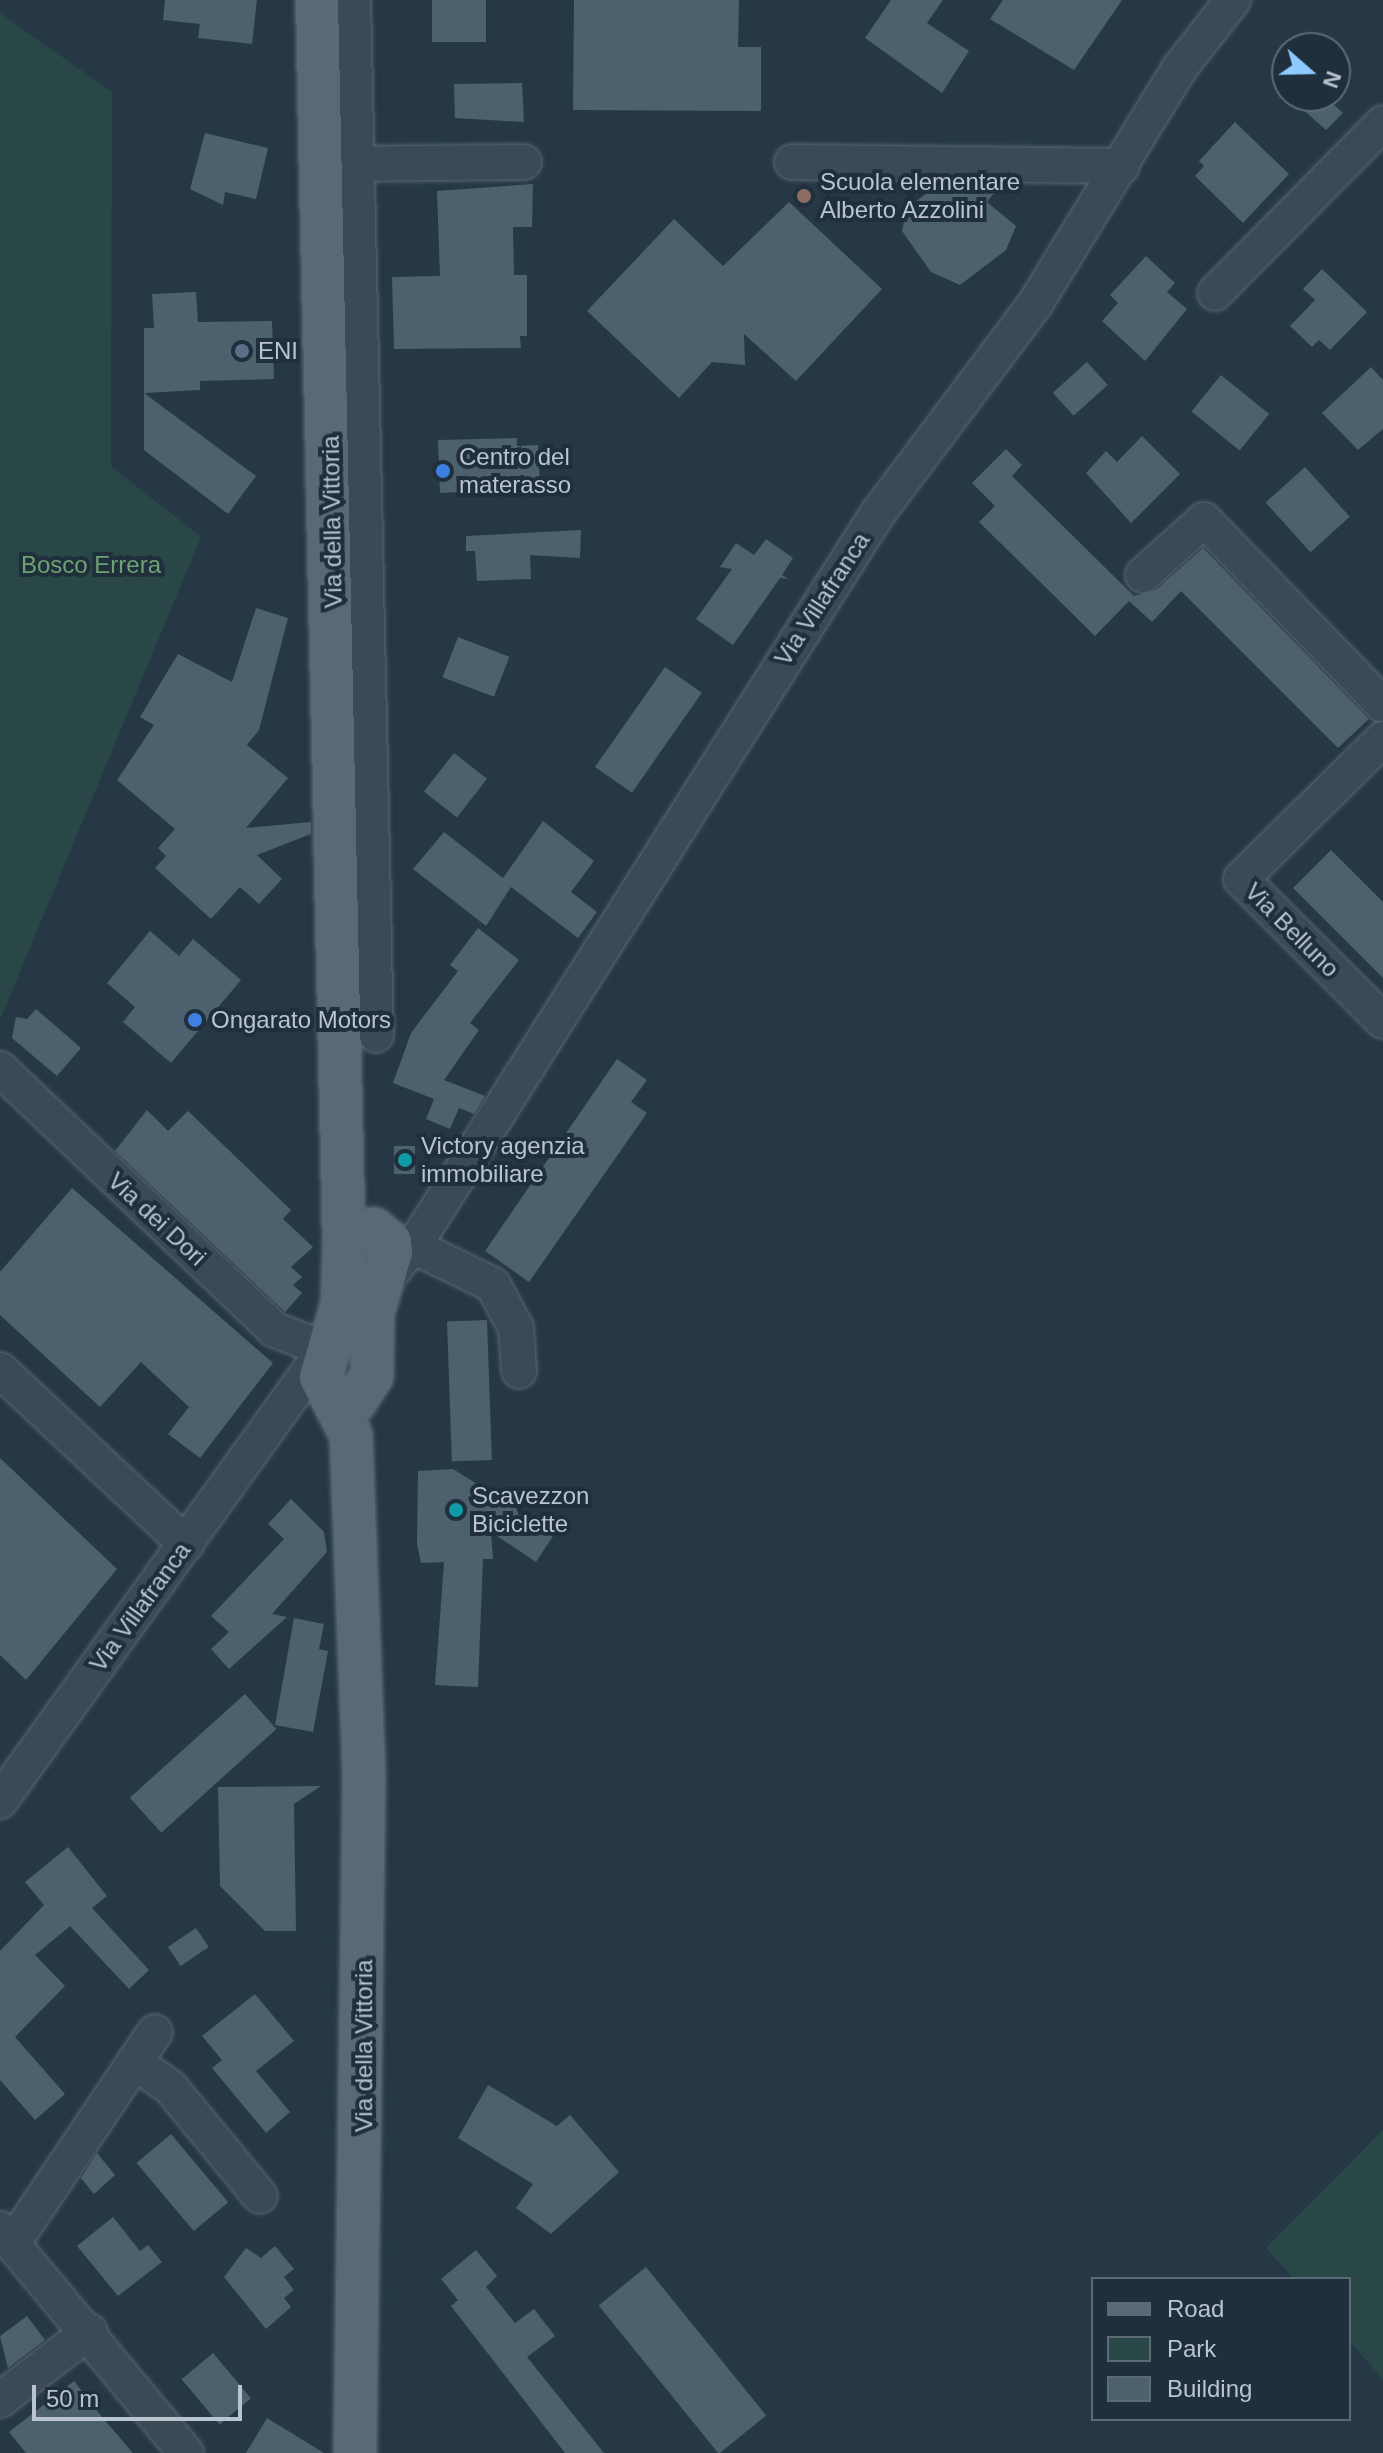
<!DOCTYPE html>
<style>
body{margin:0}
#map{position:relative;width:1383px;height:2453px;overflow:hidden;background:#263846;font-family:Helvetica,sans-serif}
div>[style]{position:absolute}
.green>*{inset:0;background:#284746}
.building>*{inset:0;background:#4d606e;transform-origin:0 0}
.roads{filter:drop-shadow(0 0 2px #596772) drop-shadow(0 0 2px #596772)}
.minor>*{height:34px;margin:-17px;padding:0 17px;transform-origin:17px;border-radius:17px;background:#3b4a55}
.major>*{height:42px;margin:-21px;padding:0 21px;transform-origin:21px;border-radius:21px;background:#596975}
.dots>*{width:22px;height:22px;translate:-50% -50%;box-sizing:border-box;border:4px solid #1f2f3b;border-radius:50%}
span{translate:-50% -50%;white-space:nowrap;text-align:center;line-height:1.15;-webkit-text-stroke:8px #1f2f3b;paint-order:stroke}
.poi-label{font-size:24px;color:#b9c4ce}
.left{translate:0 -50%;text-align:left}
.street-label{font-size:24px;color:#b9c4ce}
.park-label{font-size:24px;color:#6ea173}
.legend{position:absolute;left:1091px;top:2277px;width:260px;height:144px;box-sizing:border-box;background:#1f2f3b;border:2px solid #5d6b76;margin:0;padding:10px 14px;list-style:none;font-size:24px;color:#b9c4ce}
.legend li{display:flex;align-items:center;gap:16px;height:40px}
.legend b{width:40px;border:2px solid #5d6b76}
.north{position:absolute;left:1271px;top:32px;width:80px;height:80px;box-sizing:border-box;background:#1f2f3b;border:2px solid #5d6b76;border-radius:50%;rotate:110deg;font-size:22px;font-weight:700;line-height:32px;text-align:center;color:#b9c4ce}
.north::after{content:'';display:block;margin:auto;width:28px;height:36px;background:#8ecaff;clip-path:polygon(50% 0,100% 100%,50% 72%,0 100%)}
.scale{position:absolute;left:32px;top:2385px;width:210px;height:36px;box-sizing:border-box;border:4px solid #b9c4ce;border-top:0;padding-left:10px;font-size:24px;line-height:28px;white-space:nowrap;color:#b9c4ce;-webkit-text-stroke:6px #1f2f3b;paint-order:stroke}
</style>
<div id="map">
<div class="green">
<i style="clip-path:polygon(0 13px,112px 92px,111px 466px,201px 537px,0 1020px)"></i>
<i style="clip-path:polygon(1383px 2130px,1383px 2379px,1349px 2341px,1349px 2279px,1294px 2279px,1266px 2248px)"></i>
</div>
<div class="building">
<i style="clip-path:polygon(165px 0,257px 0,252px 44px,198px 38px,200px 24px,163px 20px)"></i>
<i style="left:432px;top:0;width:54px;height:42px"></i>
<i style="clip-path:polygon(574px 0,739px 0,738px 47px,761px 47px,761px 111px,573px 110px)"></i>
<i style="clip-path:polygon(891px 0,943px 0,927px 23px,969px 51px,942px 93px,865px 38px)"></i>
<i style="clip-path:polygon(1003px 0,1122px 0,1074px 70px,990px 19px)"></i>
<i style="clip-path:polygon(522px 83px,524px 122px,455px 118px,454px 84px)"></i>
<i style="clip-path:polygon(1288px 96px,1324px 96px,1343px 113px,1326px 130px)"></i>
<i style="clip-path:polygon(1235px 122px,1289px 174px,1243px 223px,1195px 176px,1204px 166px,1199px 161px)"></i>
<i style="clip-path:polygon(205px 133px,268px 148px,256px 199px,225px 192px,223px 205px,190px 189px)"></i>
<i style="clip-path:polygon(533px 184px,532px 227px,513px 227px,514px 275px,527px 275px,527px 336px,520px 336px,521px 348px,394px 349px,392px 277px,440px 276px,437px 191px)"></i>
<i style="clip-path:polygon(939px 184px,992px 184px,998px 188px,987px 202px,1016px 226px,1006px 250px,960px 285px,931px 272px,902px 231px,907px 208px)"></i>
<i style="clip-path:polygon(789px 202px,882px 289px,796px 381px,744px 334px,745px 365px,712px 362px,679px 398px,587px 311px,674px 219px,723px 266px)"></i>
<i style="clip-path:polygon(1146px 256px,1175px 283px,1167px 292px,1187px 309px,1145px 361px,1102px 321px,1118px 303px,1110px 295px)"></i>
<i style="clip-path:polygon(1322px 269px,1367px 312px,1330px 350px,1319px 340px,1312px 347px,1290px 326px,1315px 300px,1303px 289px)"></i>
<i style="clip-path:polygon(196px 292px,198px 322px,272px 321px,274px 379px,200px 381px,200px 390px,144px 393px,256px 476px,228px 514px,144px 450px,144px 328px,154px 328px,152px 294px)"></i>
<i style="left:1087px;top:362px;width:31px;height:46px;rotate:48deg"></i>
<i style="clip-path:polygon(1371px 367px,1383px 380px,1383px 429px,1358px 450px,1322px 413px)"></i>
<i style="left:1221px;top:375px;width:62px;height:47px;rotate:39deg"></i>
<i style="clip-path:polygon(1142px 436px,1180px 474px,1131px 523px,1086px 473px,1106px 451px,1117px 462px)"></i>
<i style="clip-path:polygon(517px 438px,517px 446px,538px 445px,540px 488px,440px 493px,438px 440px)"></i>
<i style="clip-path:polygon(1006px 449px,1022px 465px,1012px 476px,1134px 596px,1156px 590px,1203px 548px,1369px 719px,1338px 748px,1181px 591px,1152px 622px,1129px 601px,1095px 636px,979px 522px,995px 506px,972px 483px)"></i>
<i style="left:1305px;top:467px;width:67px;height:53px;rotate:48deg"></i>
<i style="clip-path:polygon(581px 530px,580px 558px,530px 555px,531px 579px,477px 581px,475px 551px,466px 551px,466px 536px)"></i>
<i style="clip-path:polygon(766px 539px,793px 558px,782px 575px,789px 579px,780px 578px,733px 645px,696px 619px,732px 569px,720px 567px,736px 543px,754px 555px)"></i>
<i style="clip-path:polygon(256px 608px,288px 618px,259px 730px,247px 745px,288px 778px,246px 828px,311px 822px,311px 834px,257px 855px,282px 879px,259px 904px,240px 887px,211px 919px,155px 868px,166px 856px,158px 848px,175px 829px,117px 780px,154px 725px,140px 717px,178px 654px,232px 682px)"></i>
<i style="left:458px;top:637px;width:55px;height:43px;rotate:21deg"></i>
<i style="left:665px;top:667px;width:45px;height:122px;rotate:35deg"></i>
<i style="left:454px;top:753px;width:42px;height:49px;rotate:38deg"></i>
<i style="clip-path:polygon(543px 821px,594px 861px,571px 892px,597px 912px,578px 938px,511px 887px,486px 926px,413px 869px,444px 832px,503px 878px)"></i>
<i style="clip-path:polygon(1331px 850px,1383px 902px,1383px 978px,1293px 888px)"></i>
<i style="clip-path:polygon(478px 928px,519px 960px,470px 1023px,479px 1030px,444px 1080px,485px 1096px,474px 1114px,459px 1108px,450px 1129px,426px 1119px,434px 1099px,393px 1083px,411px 1033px,458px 971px,450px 965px)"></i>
<i style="clip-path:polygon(150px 931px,179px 956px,193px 939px,241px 980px,171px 1063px,123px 1022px,135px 1007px,107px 983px)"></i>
<i style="clip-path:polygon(36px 1009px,81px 1048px,57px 1076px,12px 1038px,16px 1017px,27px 1019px)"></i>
<i style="clip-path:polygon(617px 1059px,647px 1080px,631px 1102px,647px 1113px,529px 1282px,485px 1251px)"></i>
<i style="clip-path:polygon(147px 1110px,168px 1131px,188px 1111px,291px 1210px,283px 1219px,313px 1247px,291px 1267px,302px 1277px,293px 1285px,302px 1293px,285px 1312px,115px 1151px)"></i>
<i style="left:394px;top:1146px;width:21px;height:28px"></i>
<i style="clip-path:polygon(72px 1188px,273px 1363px,200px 1458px,168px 1434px,189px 1407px,141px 1362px,100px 1407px,0 1315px,0 1272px)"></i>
<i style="left:487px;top:1320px;width:140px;height:40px;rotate:88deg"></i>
<i style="clip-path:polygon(0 1458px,117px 1569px,26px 1680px,0 1655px)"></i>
<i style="clip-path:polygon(453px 1469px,555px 1533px,536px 1562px,491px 1532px,493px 1559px,483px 1559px,478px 1687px,435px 1685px,444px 1562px,421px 1563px,417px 1544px,418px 1471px)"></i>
<i style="clip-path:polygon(291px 1499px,324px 1532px,327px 1552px,272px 1614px,287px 1617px,229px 1669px,211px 1649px,229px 1632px,211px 1616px,284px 1539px,268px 1524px)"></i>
<i style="clip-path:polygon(294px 1618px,324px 1624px,319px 1649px,328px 1651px,313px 1732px,275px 1725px)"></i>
<i style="left:245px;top:1694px;width:47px;height:155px;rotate:48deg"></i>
<i style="clip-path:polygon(321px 1786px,294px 1804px,296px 1931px,265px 1931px,220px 1886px,218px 1787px)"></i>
<i style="clip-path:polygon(68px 1847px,107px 1896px,92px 1908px,149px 1970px,129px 1989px,70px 1926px,35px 1955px,65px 1986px,15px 2037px,65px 2094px,35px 2120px,0 2080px,0 1951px,44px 1905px,25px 1882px)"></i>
<i style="left:196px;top:1928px;width:23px;height:34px;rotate:56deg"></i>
<i style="clip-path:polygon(255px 1994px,294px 2041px,256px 2071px,290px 2112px,266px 2133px,212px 2068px,222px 2060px,202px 2036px)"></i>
<i style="clip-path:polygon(488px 2085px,557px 2126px,570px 2115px,619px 2172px,551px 2234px,516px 2208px,533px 2184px,458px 2138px)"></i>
<i style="left:171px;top:2134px;width:89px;height:45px;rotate:50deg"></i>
<i style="clip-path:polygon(97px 2153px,115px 2175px,94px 2194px,81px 2178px)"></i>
<i style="clip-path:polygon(113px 2217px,140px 2251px,148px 2245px,162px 2262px,118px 2296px,77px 2246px)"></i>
<i style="clip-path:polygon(275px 2246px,294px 2269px,284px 2277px,294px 2290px,284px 2298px,291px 2307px,266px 2329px,224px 2277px,246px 2248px,261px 2258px)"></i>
<i style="clip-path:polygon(476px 2250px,497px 2276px,486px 2287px,515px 2323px,534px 2309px,555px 2336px,527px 2357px,604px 2453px,565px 2453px,451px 2306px,458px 2300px,441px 2279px)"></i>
<i style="left:646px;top:2267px;width:191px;height:61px;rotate:51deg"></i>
<i style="clip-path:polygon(27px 2316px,45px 2340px,8px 2368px,0 2336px)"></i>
<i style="left:213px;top:2353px;width:59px;height:41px;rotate:50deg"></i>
<i style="clip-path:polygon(74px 2381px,102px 2417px,133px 2453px,26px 2453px,9px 2432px)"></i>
<i style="clip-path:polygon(267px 2418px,324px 2453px,246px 2453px)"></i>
</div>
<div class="roads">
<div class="minor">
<i style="left:353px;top:0;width:1035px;rotate:88.73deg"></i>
<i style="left:792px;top:162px;width:330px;rotate:0.7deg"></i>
<i style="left:336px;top:164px;width:188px;rotate:-0.6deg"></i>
<i style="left:1215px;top:293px;width:239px;rotate:-45.3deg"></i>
<i style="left:1143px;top:575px;width:82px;rotate:-42deg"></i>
<i style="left:1204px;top:520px;width:257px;rotate:45.9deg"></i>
<i style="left:1383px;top:739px;width:199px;rotate:135.4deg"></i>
<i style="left:1241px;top:879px;width:201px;rotate:45deg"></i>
<i style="left:0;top:1069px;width:379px;rotate:43.5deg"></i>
<i style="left:275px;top:1330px;width:53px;rotate:20.8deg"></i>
<i style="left:413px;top:1246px;width:89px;rotate:26deg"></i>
<i style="left:493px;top:1285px;width:49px;rotate:61.9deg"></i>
<i style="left:516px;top:1328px;width:43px;rotate:86deg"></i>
<i style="left:386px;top:1279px;width:49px;rotate:-50.8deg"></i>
<i style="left:417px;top:1241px;width:862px;rotate:-57.66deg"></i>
<i style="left:878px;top:513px;width:261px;rotate:-53.1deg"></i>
<i style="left:1035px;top:304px;width:276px;rotate:-58.5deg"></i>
<i style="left:1179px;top:69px;width:88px;rotate:-52deg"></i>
<i style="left:0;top:1370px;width:255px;rotate:43.1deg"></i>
<i style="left:0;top:1801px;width:557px;rotate:-54.28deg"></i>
<i style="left:134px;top:2062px;width:44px;rotate:34.8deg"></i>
<i style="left:170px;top:2087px;width:141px;rotate:50.5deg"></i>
<i style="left:0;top:2229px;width:291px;rotate:50.3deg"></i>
<i style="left:13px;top:2243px;width:254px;rotate:-56.1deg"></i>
<i style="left:0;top:2400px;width:113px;rotate:-37.5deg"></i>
</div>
<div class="major">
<i style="left:317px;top:0;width:1248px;rotate:88.76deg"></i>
<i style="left:335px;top:1402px;width:20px"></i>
<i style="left:355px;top:1402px;width:31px;rotate:-57deg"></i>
<i style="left:372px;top:1376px;width:63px;rotate:-89.1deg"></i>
<i style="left:373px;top:1313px;width:64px;rotate:-73.6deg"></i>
<i style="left:391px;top:1252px;width:10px;rotate:-96deg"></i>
<i style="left:390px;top:1242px;width:21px;rotate:-141deg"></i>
<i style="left:374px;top:1229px;width:17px;rotate:167deg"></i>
<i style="left:357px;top:1233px;width:20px;rotate:131deg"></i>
<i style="left:344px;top:1248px;width:56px;rotate:92deg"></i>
<i style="left:342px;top:1304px;width:76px;rotate:106deg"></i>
<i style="left:321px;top:1377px;width:65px;rotate:62.7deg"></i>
<i style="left:351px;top:1435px;width:343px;rotate:87.8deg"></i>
<i style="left:364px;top:1778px;width:675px;rotate:90.76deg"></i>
</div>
</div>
<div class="dots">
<i style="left:804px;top:196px;background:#8d6e63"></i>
<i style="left:242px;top:351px;background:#5c6f8a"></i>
<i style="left:443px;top:471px;background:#3f7fe0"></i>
<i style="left:195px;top:1020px;background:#3f7fe0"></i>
<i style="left:405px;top:1160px;background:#0f9aa8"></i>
<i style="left:456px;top:1510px;background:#0f9aa8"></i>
</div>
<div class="poi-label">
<span class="left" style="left:820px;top:196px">Scuola elementare<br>Alberto Azzolini</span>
<span class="left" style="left:258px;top:351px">ENI</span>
<span class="left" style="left:459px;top:471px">Centro del<br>materasso</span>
<span class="left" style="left:211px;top:1020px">Ongarato Motors</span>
<span class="left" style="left:421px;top:1160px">Victory agenzia<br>immobiliare</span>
<span class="left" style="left:472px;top:1510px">Scavezzon<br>Biciclette</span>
</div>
<div class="street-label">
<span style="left:332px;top:522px;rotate:-91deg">Via della Vittoria</span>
<span style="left:822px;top:599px;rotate:-57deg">Via Villafranca</span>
<span style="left:1292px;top:930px;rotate:45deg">Via Belluno</span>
<span style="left:157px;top:1219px;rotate:43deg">Via dei Dori</span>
<span style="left:140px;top:1607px;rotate:-54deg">Via Villafranca</span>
<span style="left:364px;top:2046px;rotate:-90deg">Via della Vittoria</span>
</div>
<div class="park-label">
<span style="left:91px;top:565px">Bosco Errera</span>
</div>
<ul class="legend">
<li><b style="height:10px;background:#596975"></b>Road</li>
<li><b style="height:22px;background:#284746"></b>Park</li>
<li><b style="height:22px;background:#4d606e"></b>Building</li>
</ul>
<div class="north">N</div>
<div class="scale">50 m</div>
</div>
